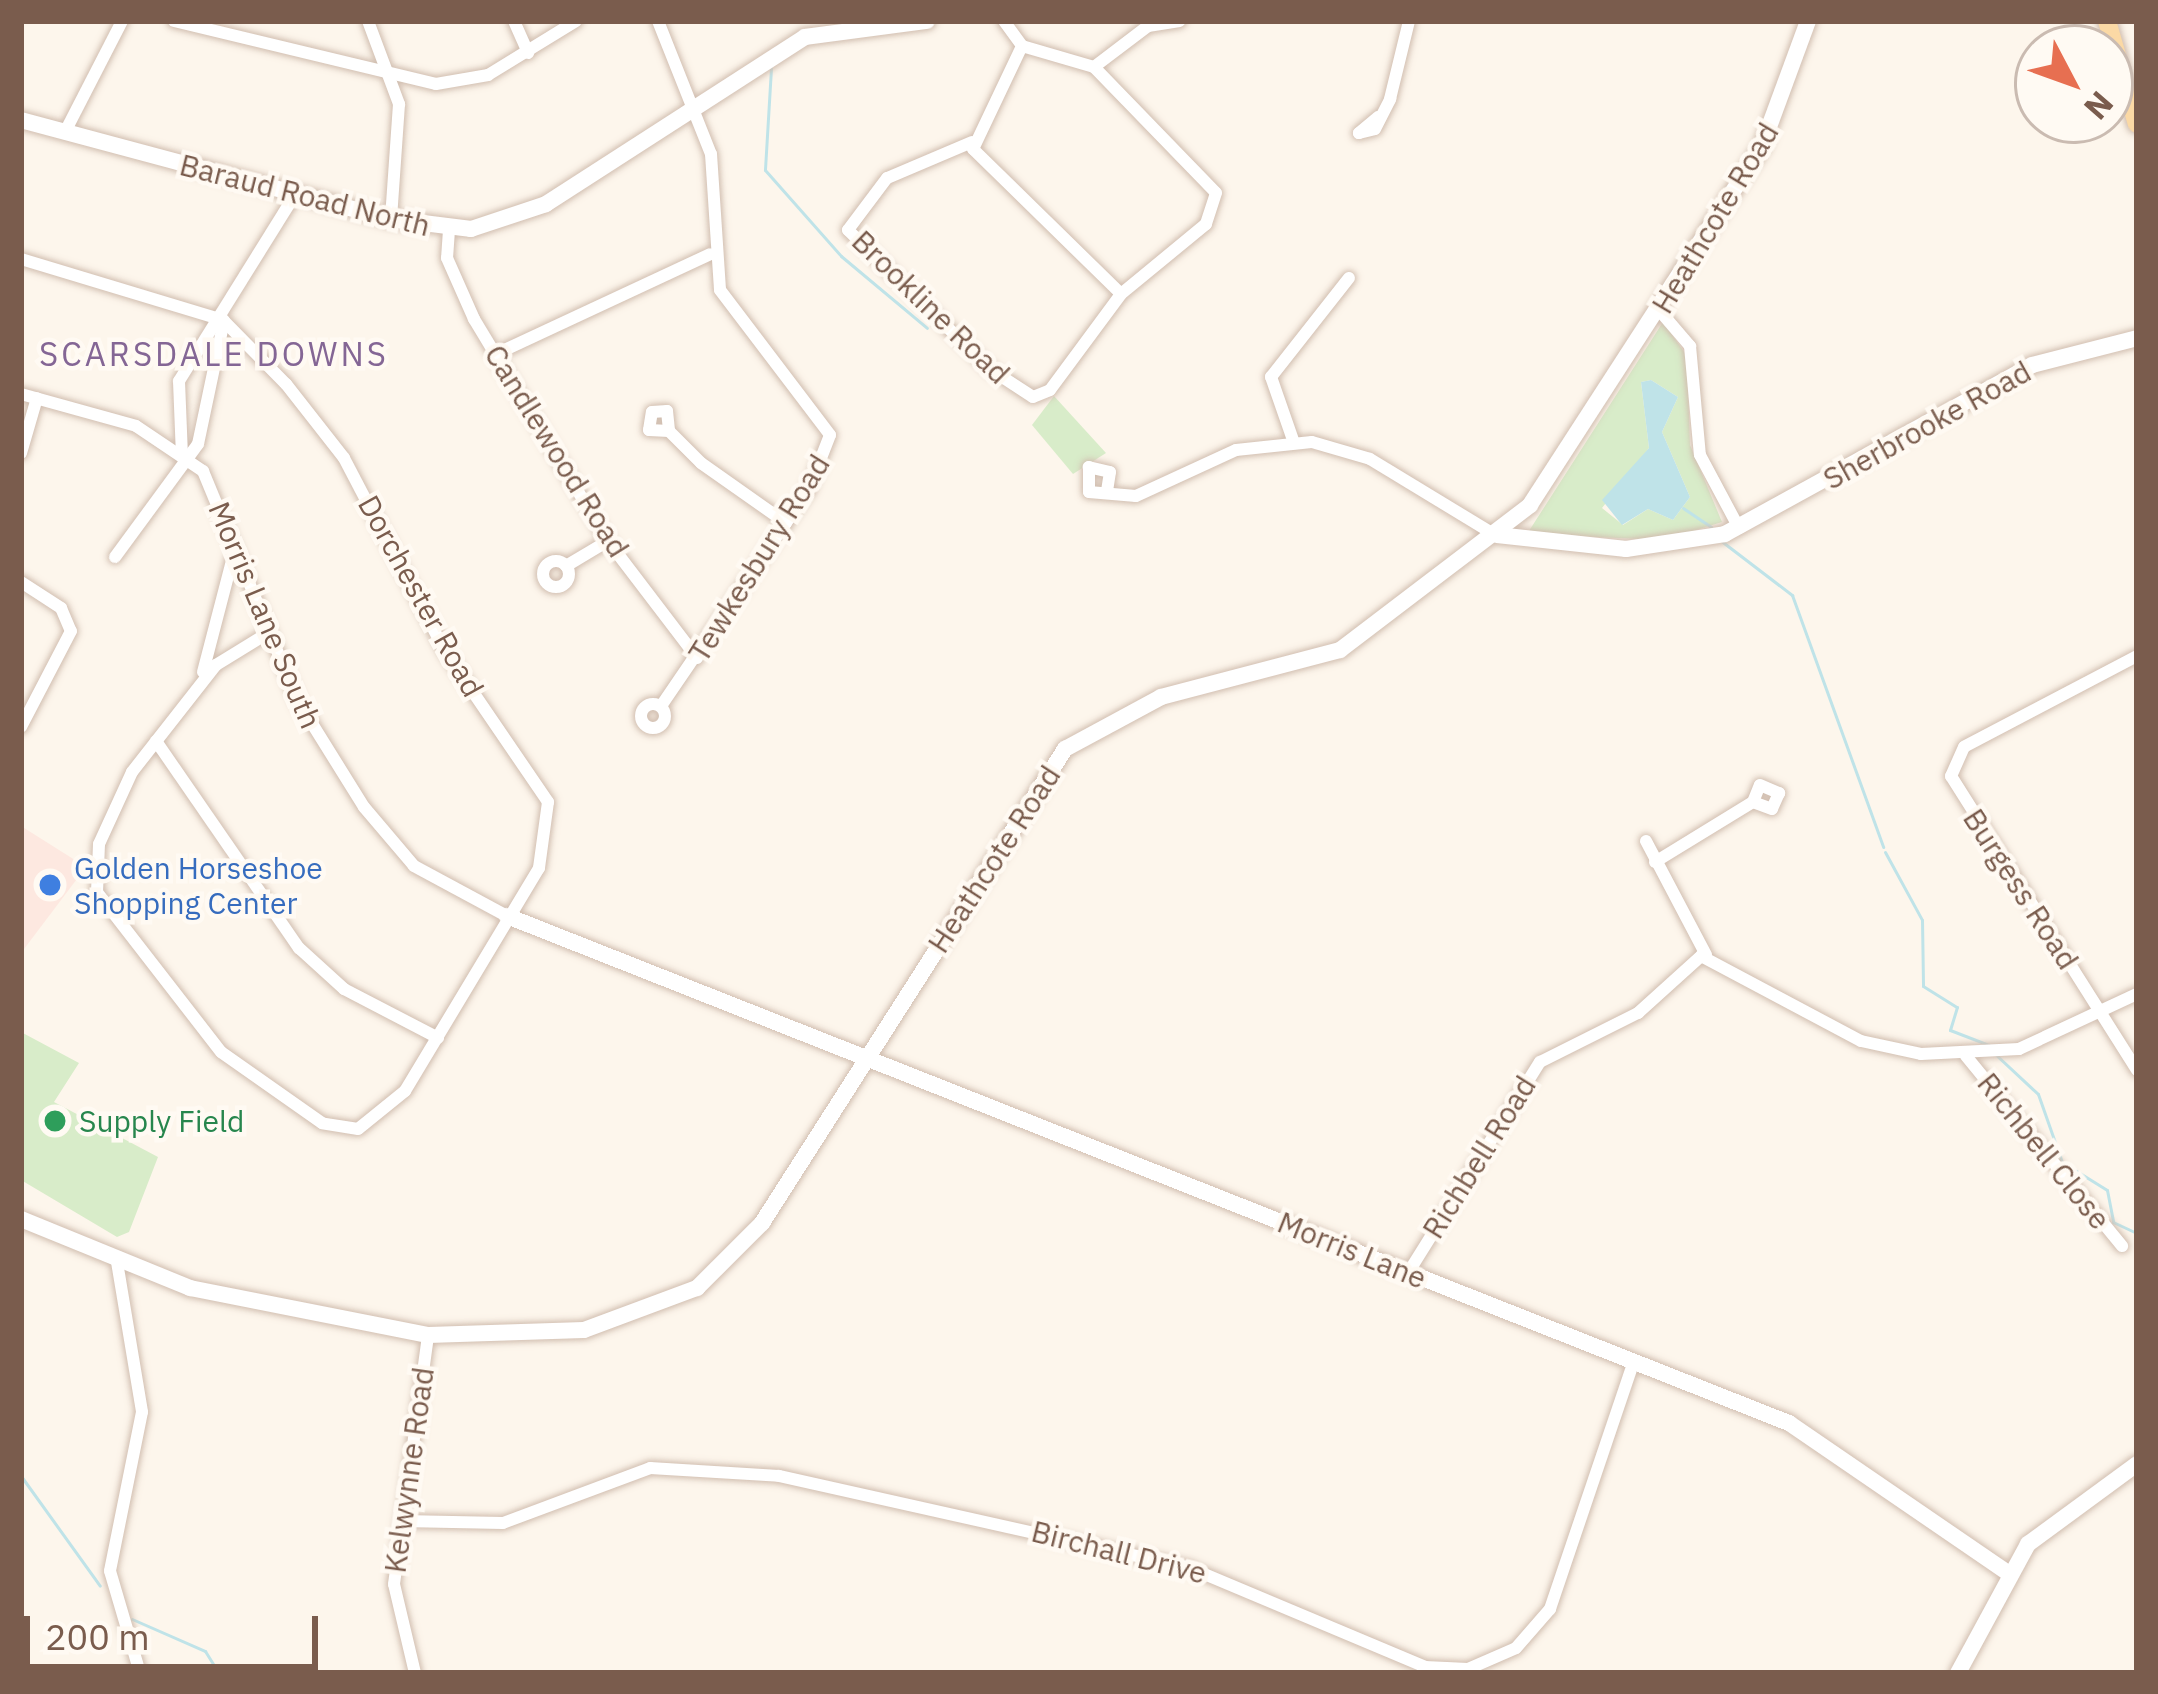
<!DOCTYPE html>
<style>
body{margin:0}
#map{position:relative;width:2158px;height:1694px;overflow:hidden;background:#fdf6ec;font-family:"IBM Plex Sans",sans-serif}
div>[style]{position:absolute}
.commercial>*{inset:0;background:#fde8e0}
.green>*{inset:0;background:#d8ecc9}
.water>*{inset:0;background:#bfe3e8}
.stream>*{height:3px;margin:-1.5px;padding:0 1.5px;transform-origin:1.5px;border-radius:1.5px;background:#bfe3e8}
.roads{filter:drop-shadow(0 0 3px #d1beb0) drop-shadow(0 0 3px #d1beb0)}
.street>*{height:12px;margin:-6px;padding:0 6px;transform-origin:6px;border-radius:6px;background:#fff}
.street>.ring{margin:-6px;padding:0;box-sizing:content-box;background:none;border:12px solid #fff;border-radius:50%}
.secondary>*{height:16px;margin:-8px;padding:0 8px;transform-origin:8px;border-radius:8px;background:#fff}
.primary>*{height:18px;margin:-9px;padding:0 9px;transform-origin:9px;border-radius:9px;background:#fbd9a5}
.dots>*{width:33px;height:33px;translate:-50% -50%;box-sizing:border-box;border:6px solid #fffaf3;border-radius:50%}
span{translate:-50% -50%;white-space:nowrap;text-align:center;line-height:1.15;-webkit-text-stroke:9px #fffaf3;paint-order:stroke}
.street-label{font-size:30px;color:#7a5c4d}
.shop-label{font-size:30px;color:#366cbe}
.left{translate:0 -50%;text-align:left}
.leisure-label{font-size:30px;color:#27864d}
.neighbourhood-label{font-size:33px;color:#846695;letter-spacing:3px}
.frame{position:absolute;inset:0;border:24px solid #7a5c4d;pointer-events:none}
.north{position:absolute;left:2014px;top:24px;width:120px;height:120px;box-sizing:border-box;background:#fffaf3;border:3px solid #cabbb1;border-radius:50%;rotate:131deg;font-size:33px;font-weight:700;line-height:48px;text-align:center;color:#7a5c4d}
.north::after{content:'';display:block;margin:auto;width:42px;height:54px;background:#e76f51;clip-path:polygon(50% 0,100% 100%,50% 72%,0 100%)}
.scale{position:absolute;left:24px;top:1616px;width:294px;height:54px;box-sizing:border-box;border:6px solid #7a5c4d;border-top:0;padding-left:15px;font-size:36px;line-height:42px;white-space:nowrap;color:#7a5c4d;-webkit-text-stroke:9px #fffaf3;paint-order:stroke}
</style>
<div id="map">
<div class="commercial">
<i style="clip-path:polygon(21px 826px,86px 867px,21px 953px)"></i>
</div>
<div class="green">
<i style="clip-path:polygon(evenodd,1663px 322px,1687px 356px,1690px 445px,1722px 522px,1664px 540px,1527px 534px,1663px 322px,1651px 380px,1678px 397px,1662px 432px,1690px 497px,1673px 520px,1648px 509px,1623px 525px,1602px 508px,1649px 448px,1641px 382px,1651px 380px)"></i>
<i style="clip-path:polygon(1054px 396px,1106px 453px,1073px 474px,1032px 425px)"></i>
<i style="clip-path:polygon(21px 1032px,79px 1063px,54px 1102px,158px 1157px,129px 1232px,117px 1237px,21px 1180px)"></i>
</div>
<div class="water">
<i style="clip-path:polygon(1651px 380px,1678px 397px,1662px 432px,1690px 497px,1673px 520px,1648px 509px,1622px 525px,1602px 500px,1649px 448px,1641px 382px)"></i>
</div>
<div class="stream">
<i style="left:771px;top:68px;width:102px;rotate:93.4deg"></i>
<i style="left:765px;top:170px;width:115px;rotate:48.5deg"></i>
<i style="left:841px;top:256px;width:112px;rotate:39.9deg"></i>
<i style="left:1683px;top:508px;width:34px;rotate:34deg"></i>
<i style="left:1720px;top:540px;width:91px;rotate:37.4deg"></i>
<i style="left:1792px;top:595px;width:268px;rotate:70.1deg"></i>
<i style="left:1885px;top:852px;width:77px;rotate:61.4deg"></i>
<i style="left:1922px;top:920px;width:66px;rotate:89.1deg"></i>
<i style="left:1923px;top:986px;width:40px;rotate:32deg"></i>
<i style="left:1957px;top:1007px;width:24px;rotate:107deg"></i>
<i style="left:1950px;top:1030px;width:42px;rotate:21deg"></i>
<i style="left:1994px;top:1053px;width:60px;rotate:43deg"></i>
<i style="left:2038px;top:1094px;width:72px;rotate:70.6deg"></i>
<i style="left:2062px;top:1162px;width:53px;rotate:31.9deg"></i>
<i style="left:2107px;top:1190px;width:33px;rotate:79deg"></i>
<i style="left:2113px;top:1222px;width:26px;rotate:25deg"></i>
<i style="left:21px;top:1476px;width:135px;rotate:54.3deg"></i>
<i style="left:132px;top:1619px;width:80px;rotate:23.7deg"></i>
<i style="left:205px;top:1651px;width:26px;rotate:58deg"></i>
</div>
<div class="roads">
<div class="street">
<i style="left:174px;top:21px;width:269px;rotate:13.5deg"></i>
<i style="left:436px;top:84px;width:53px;rotate:-9.8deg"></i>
<i style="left:488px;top:75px;width:103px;rotate:-31.5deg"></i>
<i style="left:368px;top:21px;width:89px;rotate:69.5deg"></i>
<i style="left:399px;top:104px;width:115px;rotate:94deg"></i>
<i style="left:514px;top:21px;width:35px;rotate:66deg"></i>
<i style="left:658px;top:21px;width:143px;rotate:68.3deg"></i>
<i style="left:711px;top:154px;width:136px;rotate:86.2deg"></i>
<i style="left:720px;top:290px;width:182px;rotate:52.8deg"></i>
<i style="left:830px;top:435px;width:58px;rotate:111.3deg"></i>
<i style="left:809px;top:489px;width:263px;rotate:124.3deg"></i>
<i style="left:1004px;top:21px;width:31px;rotate:54deg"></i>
<i style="left:1022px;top:46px;width:75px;rotate:16.3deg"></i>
<i style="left:1094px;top:67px;width:175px;rotate:45.9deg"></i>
<i style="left:1216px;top:193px;width:33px;rotate:108deg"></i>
<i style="left:1206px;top:224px;width:110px;rotate:140.5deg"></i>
<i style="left:1022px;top:46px;width:114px;rotate:115.4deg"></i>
<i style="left:973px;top:149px;width:207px;rotate:44.4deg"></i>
<i style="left:1094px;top:67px;width:68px;rotate:-37.2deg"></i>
<i style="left:1148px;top:26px;width:32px;rotate:-9deg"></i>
<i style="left:1378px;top:117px;width:25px;rotate:140deg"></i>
<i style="left:1359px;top:133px;width:16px;rotate:-14deg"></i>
<i style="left:1375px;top:129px;width:34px;rotate:-63deg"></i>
<i style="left:1390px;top:99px;width:80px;rotate:-76.3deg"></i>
<i style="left:65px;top:132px;width:125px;rotate:-62.8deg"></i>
<i style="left:972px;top:142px;width:92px;rotate:157deg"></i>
<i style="left:887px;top:178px;width:65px;rotate:126.9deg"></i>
<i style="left:848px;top:230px;width:199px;rotate:44.4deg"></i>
<i style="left:990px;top:369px;width:51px;rotate:33.1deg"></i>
<i style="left:1033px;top:397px;width:18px;rotate:-22deg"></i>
<i style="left:1050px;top:390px;width:119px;rotate:-53.5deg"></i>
<i style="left:449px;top:230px;width:28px;rotate:94deg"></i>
<i style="left:447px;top:258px;width:67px;rotate:66.1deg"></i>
<i style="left:474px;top:319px;width:259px;rotate:58.9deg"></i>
<i style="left:608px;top:541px;width:147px;rotate:52.7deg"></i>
<i style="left:21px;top:259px;width:211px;rotate:16.8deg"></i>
<i style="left:223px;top:320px;width:90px;rotate:45.5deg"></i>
<i style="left:286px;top:384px;width:94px;rotate:51.9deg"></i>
<i style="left:344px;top:458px;width:218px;rotate:62.4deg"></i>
<i style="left:445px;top:651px;width:183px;rotate:55.7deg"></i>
<i style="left:548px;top:802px;width:67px;rotate:97.8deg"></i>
<i style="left:539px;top:868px;width:260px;rotate:121deg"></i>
<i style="left:405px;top:1091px;width:60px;rotate:141deg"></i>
<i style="left:358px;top:1129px;width:36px;rotate:-171deg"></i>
<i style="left:322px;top:1123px;width:123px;rotate:-144.9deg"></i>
<i style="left:221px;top:1052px;width:202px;rotate:-127.8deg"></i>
<i style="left:97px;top:892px;width:48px;rotate:-87.6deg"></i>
<i style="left:99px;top:844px;width:79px;rotate:-65.4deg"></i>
<i style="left:132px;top:772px;width:136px;rotate:-51.9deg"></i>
<i style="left:216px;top:665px;width:61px;rotate:-31.6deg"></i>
<i style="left:1659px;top:310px;width:48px;rotate:49.3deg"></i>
<i style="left:1690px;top:346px;width:109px;rotate:84.8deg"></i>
<i style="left:1700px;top:455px;width:83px;rotate:61.9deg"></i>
<i style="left:496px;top:354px;width:236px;rotate:-25deg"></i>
<i style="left:21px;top:394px;width:119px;rotate:15.5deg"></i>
<i style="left:136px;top:426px;width:81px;rotate:33.9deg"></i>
<i style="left:203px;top:471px;width:249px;rotate:67.6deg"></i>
<i style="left:298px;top:701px;width:125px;rotate:58.1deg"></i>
<i style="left:364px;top:807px;width:77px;rotate:49.7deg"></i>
<i style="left:414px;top:866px;width:106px;rotate:28.3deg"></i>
<i style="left:669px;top:431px;width:20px;rotate:-177deg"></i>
<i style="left:649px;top:430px;width:18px;rotate:-81deg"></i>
<i style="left:652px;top:412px;width:15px;rotate:-4deg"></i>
<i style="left:667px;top:411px;width:20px;rotate:84deg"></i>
<i style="left:669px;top:431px;width:45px;rotate:45deg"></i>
<i style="left:701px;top:463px;width:104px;rotate:35.2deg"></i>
<i style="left:1293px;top:440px;width:67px;rotate:-109.2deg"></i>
<i style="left:1271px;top:377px;width:126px;rotate:-51.8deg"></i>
<i style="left:21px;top:453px;width:57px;rotate:-73.8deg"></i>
<i style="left:182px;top:456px;width:75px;rotate:-92.3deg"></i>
<i style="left:179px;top:381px;width:219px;rotate:-58.1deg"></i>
<i style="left:1107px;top:491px;width:19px;rotate:-81deg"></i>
<i style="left:1110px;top:472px;width:22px;rotate:-167deg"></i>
<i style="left:1089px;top:467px;width:25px;rotate:90deg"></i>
<i style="left:1089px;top:492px;width:47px;rotate:4.9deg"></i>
<i style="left:1136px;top:496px;width:110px;rotate:-24.7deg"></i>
<i style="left:1236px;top:450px;width:76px;rotate:-6deg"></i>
<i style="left:1312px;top:442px;width:60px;rotate:16.3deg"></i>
<i style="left:1370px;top:459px;width:146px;rotate:31.3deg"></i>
<i style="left:115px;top:557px;width:140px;rotate:-53.7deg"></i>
<i style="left:198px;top:444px;width:126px;rotate:-78.1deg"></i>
<i class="ring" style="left:543px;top:561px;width:14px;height:14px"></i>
<i style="left:566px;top:566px;width:49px;rotate:-30.8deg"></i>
<i style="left:21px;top:582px;width:48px;rotate:33deg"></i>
<i style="left:61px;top:608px;width:25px;rotate:67deg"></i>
<i style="left:71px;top:631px;width:108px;rotate:117.5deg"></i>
<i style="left:2137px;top:656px;width:195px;rotate:152.3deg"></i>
<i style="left:1964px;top:747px;width:32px;rotate:114deg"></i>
<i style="left:1951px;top:776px;width:348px;rotate:57.7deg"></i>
<i style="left:203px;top:672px;width:123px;rotate:-75.4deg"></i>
<i class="ring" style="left:641px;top:704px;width:12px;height:12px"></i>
<i style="left:156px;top:741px;width:252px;rotate:55.4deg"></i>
<i style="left:299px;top:948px;width:61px;rotate:42.3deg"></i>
<i style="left:344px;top:989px;width:106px;rotate:27.5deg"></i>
<i style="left:1646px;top:841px;width:129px;rotate:62.2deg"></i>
<i style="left:1655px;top:862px;width:115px;rotate:-31.5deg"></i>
<i style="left:1753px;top:802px;width:18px;rotate:-68deg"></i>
<i style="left:1760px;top:785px;width:21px;rotate:23deg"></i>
<i style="left:1779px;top:793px;width:17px;rotate:114deg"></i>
<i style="left:1772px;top:809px;width:20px;rotate:-160deg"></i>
<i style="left:1966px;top:1056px;width:246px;rotate:50.6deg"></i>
<i style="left:117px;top:1262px;width:152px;rotate:80.5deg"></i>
<i style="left:142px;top:1412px;width:162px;rotate:101.4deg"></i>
<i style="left:110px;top:1571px;width:106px;rotate:73.6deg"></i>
<i style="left:1408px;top:1273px;width:249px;rotate:-58deg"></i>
<i style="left:1540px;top:1062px;width:110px;rotate:-26.6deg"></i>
<i style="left:1638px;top:1013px;width:85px;rotate:-42.1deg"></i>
<i style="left:1701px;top:956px;width:181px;rotate:28deg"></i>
<i style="left:1861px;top:1041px;width:61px;rotate:12.2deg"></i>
<i style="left:1921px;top:1054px;width:98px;rotate:-2.9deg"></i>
<i style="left:2019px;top:1049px;width:130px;rotate:-25deg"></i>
<i style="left:402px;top:1521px;width:101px;rotate:1.1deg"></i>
<i style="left:503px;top:1523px;width:157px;rotate:-20.5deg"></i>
<i style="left:650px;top:1468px;width:129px;rotate:3.5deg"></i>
<i style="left:779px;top:1476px;width:421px;rotate:12.6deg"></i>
<i style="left:1190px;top:1568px;width:255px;rotate:22.8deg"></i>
<i style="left:1425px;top:1667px;width:43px;rotate:2.7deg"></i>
<i style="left:1468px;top:1669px;width:52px;rotate:-23.6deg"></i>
<i style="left:1516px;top:1648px;width:52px;rotate:-48.9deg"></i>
<i style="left:1550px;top:1609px;width:262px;rotate:-71.3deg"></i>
<i style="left:415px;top:1673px;width:91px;rotate:-103.3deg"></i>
<i style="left:394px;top:1584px;width:251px;rotate:-82.2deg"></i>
</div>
<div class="secondary">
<i style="left:21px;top:120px;width:383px;rotate:15deg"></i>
<i style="left:391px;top:219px;width:81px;rotate:7.1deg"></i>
<i style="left:471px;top:229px;width:79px;rotate:-18.4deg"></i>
<i style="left:546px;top:204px;width:308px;rotate:-32.8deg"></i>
<i style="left:805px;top:37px;width:123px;rotate:-7.5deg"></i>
<i style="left:1497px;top:535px;width:130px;rotate:6.2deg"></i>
<i style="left:1626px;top:549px;width:100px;rotate:-8.6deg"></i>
<i style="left:1725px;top:534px;width:350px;rotate:-28.8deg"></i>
<i style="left:2032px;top:365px;width:108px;rotate:-14.4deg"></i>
<i style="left:507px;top:916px;width:1379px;rotate:21.58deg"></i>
<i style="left:1789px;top:1423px;width:265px;rotate:34.4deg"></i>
<i style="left:21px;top:1219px;width:183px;rotate:22.2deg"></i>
<i style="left:190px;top:1288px;width:243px;rotate:11.2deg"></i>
<i style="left:428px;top:1335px;width:156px;rotate:-1.8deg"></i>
<i style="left:584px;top:1330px;width:121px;rotate:-20.4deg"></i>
<i style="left:697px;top:1288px;width:92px;rotate:-45deg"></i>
<i style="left:762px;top:1223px;width:563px;rotate:-57.41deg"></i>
<i style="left:1065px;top:749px;width:109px;rotate:-28.4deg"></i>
<i style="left:1161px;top:697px;width:185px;rotate:-14.7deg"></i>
<i style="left:1340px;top:650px;width:239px;rotate:-37.3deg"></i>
<i style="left:1530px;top:505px;width:427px;rotate:-57.1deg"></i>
<i style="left:1762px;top:146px;width:133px;rotate:-69.8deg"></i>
<i style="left:1958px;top:1673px;width:147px;rotate:-61.5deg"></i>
<i style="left:2028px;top:1544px;width:135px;rotate:-36.3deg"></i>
</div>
<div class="primary">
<i style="left:2107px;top:21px;width:107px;rotate:73.8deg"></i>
</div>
</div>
<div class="dots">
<i style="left:50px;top:885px;background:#3f7fe0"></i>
<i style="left:55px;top:1121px;background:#2e9e5b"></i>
</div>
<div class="street-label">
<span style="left:305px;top:195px;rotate:14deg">Baraud Road North</span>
<span style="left:1715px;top:218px;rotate:-59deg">Heathcote Road</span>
<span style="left:931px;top:307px;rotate:44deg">Brookline Road</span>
<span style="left:1927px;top:425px;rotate:-29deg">Sherbrooke Road</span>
<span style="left:557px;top:451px;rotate:58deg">Candlewood Road</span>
<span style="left:759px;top:558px;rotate:-58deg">Tewkesbury Road</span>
<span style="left:421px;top:596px;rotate:61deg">Dorchester Road</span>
<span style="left:265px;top:615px;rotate:67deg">Morris Lane South</span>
<span style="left:994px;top:859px;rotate:-57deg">Heathcote Road</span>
<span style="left:2021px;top:889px;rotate:57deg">Burgess Road</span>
<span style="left:2044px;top:1151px;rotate:51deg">Richbell Close</span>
<span style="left:1479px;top:1157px;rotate:-58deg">Richbell Road</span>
<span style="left:1352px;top:1250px;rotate:22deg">Morris Lane</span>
<span style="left:409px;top:1470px;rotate:-82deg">Kelwynne Road</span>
<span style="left:1119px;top:1552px;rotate:14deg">Birchall Drive</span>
</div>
<div class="shop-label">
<span class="left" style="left:74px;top:885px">Golden Horseshoe<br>Shopping Center</span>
</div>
<div class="leisure-label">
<span class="left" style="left:79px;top:1121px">Supply Field</span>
</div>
<div class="neighbourhood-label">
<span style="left:214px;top:354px">SCARSDALE DOWNS</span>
</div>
<div class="frame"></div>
<div class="north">N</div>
<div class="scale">200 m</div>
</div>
